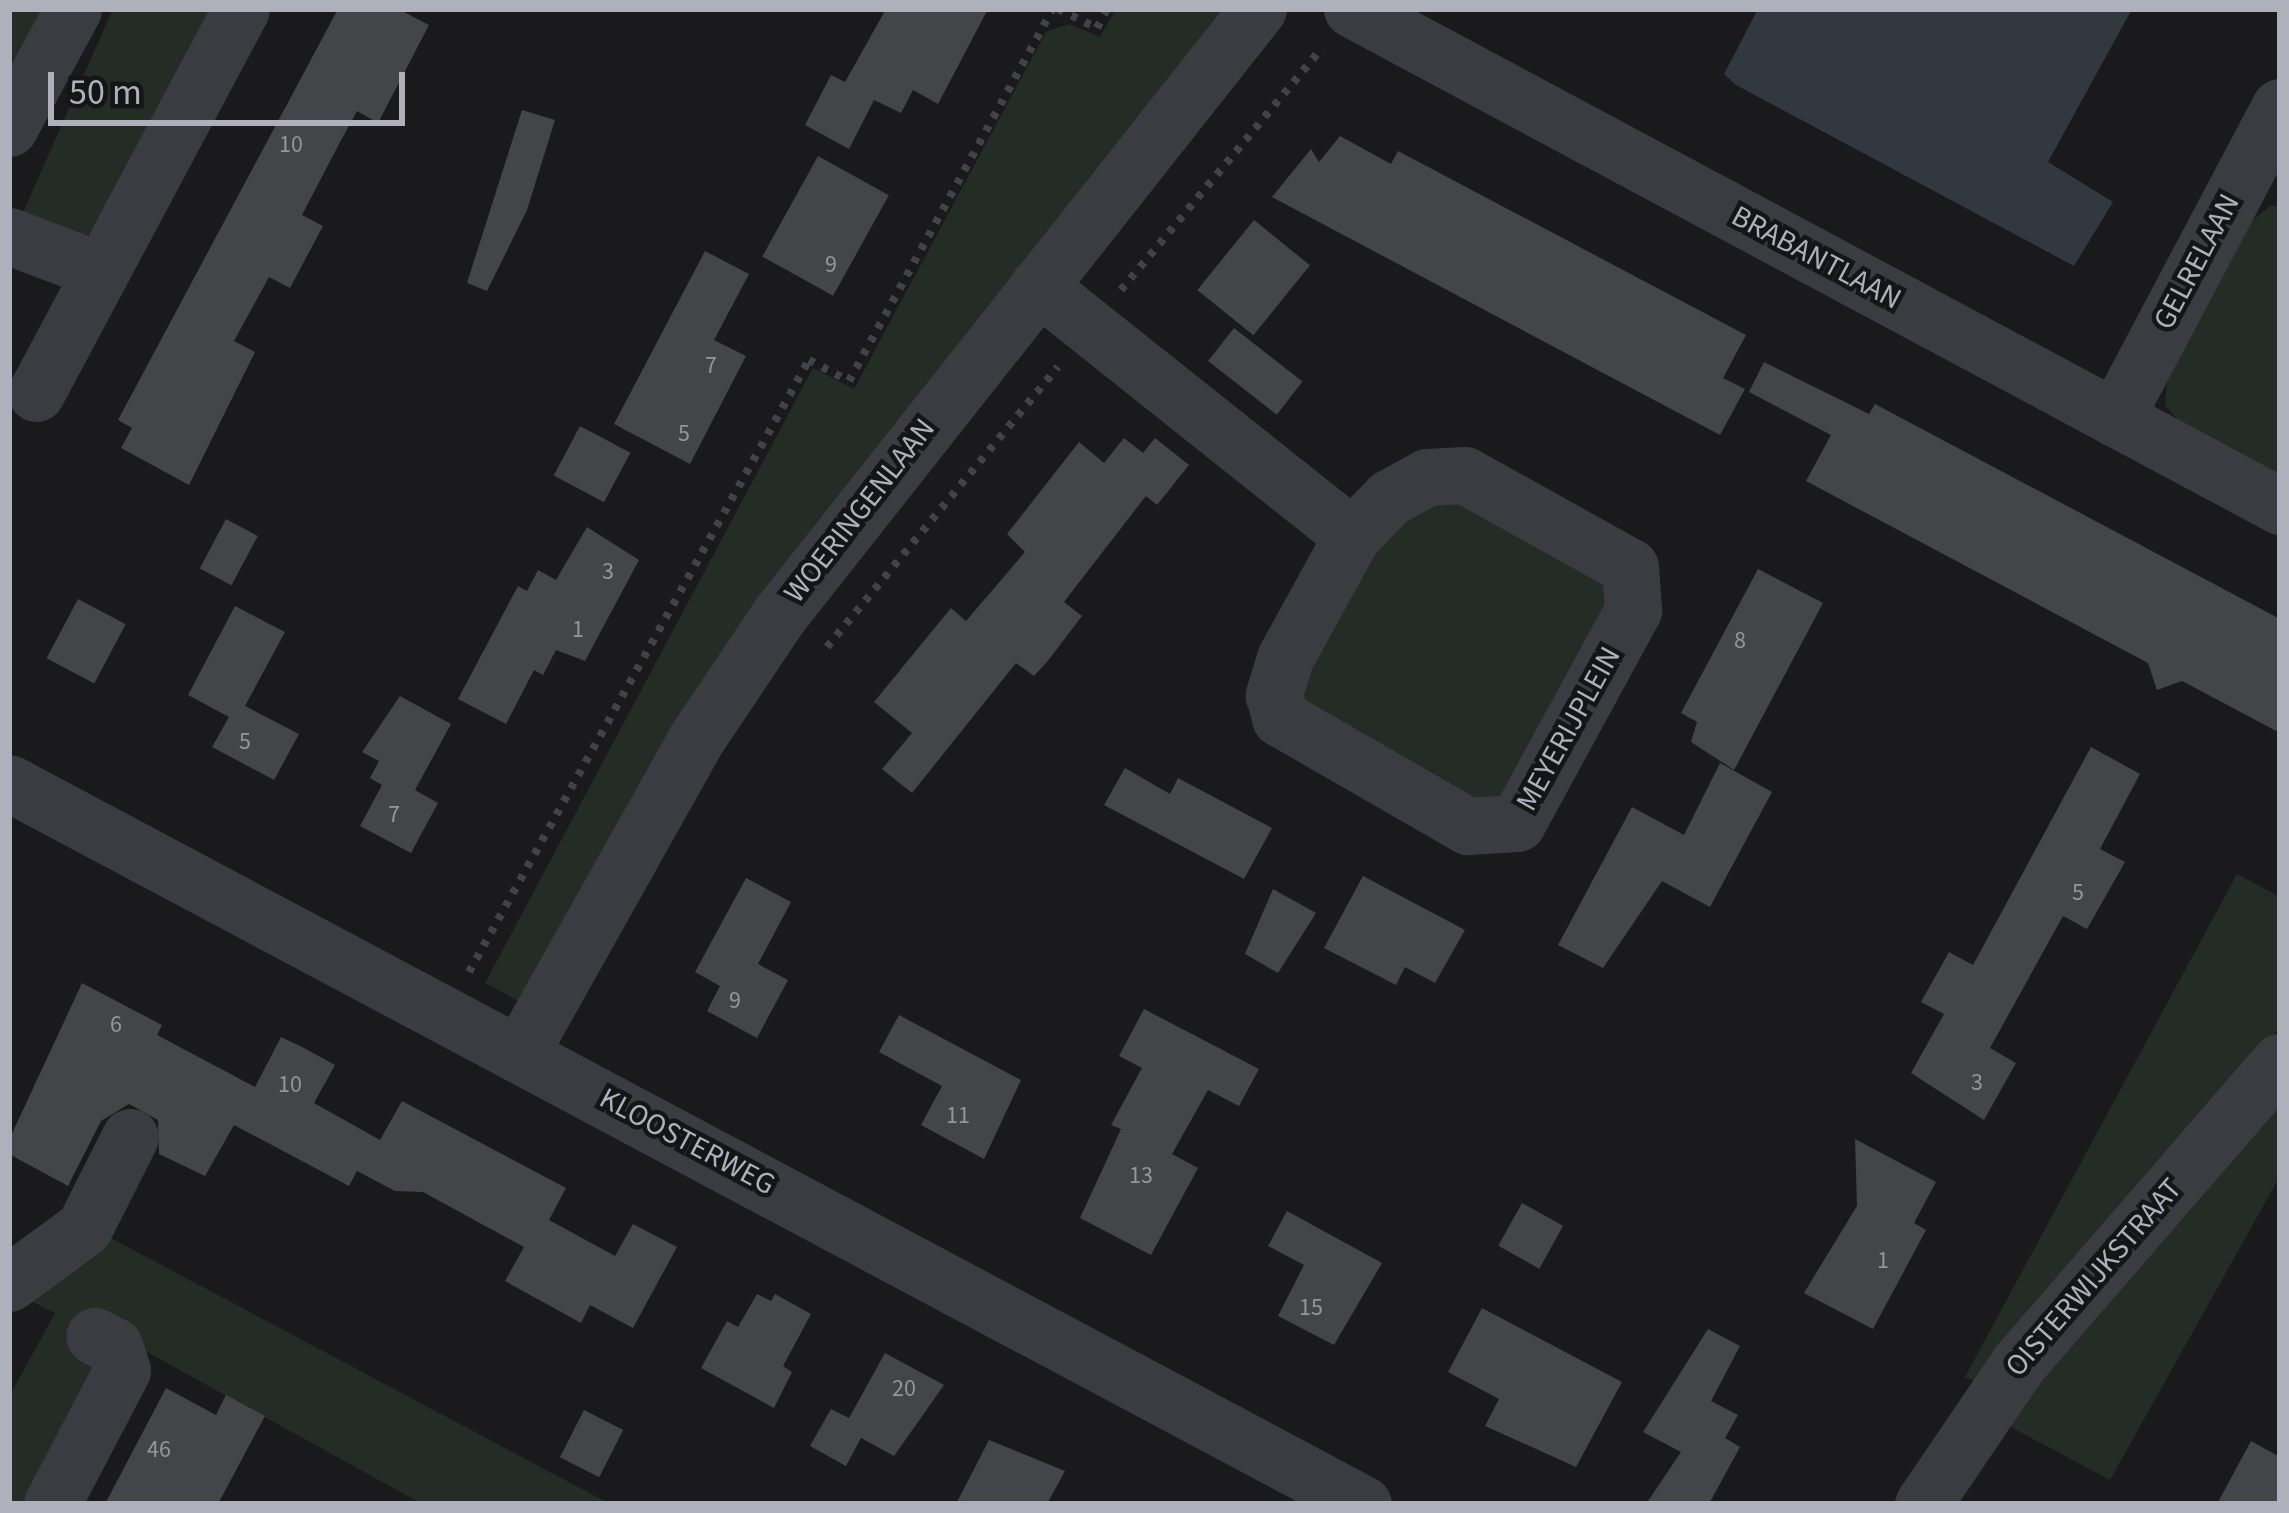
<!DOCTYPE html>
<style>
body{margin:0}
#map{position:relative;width:2289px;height:1513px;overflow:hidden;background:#1a1a1c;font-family:"Source Sans 3",sans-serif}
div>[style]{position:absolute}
.green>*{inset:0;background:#242c26}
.water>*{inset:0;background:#313840}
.building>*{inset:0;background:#444549;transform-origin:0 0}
.path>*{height:8px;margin-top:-4px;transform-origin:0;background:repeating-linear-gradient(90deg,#414348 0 6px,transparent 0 15px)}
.minor>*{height:57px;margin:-28.5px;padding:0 28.5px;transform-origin:28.5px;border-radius:28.5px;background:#3b3c41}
span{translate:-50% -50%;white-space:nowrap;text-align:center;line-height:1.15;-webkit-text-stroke:9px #151517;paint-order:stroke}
.number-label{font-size:24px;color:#94969e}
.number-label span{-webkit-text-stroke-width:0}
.street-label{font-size:30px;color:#aeb1bb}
.frame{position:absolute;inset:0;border:12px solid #aeb1bb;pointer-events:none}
.scale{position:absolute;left:48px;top:72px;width:357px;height:54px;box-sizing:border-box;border:6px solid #aeb1bb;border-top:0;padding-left:15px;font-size:36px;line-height:42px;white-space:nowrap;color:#aeb1bb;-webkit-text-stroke:9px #151517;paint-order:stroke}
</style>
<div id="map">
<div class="green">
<i style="clip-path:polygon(9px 9px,42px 9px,9px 72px)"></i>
<i style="clip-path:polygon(113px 9px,219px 9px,87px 237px,21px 217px)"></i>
<i style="clip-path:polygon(1116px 9px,1223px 9px,521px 1002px,485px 983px,813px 368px,854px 389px,1046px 32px,1069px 24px,1100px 37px)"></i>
<i style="clip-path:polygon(2270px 206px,2280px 206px,2280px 478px,2186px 429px,2165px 405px,2168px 369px,2244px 227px)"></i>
<i style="clip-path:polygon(1440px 494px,1590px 562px,1614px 602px,1493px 808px,1306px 715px,1300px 673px,1354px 570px,1410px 511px)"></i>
<i style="clip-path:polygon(2237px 874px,2280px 897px,2280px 1027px,1976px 1382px,1965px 1377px)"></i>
<i style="clip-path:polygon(2280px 1100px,2280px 1176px,2110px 1480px,2005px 1424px)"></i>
<i style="clip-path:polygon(111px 1238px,610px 1504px,422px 1504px,93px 1322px,103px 1356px,37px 1500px,12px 1504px,9px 1397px,55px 1313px,25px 1298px)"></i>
</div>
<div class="water">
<i style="clip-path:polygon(1758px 9px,2132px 9px,2048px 162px,2113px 202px,2074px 266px,1736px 85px,1724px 74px)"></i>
</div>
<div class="building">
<i style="clip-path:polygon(338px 9px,398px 9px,429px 25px,378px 123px,357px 111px,338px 146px,302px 215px,323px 226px,290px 288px,269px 277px,234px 341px,255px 352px,189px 485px,121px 448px,132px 428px,118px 420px)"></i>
<i style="clip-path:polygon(886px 9px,988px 9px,938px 104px,913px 90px,901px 113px,874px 100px,849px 149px,805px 125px,831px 75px,845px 82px)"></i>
<i style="clip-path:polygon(522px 110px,555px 120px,527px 210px,487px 291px,467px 283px)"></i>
<i style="clip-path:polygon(1340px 136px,1391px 164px,1398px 151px,1746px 335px,1723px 378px,1745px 389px,1720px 435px,1272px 197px,1311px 149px,1319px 162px)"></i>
<i style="left:818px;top:156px;width:81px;height:115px;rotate:29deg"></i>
<i style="left:1254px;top:220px;width:72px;height:90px;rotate:39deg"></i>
<i style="clip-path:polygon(705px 251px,749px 274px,714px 340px,746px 356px,690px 464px,614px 424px)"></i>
<i style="left:1234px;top:328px;width:87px;height:42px;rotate:38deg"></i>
<i style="clip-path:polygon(1764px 362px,1869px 414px,1875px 404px,2280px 619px,2280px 733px,2182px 681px,2157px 690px,2148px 663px,1806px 481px,1831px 435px,1749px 392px)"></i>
<i style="left:580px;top:426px;width:57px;height:56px;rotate:28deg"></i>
<i style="clip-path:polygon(1124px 438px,1143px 453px,1155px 438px,1189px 465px,1157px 505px,1146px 496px,1077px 585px,1064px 602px,1082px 616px,1047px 662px,1034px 676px,1016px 663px,912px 793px,882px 769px,912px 733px,874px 702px,951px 608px,966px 621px,1025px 552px,1007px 534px,1079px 442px,1104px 463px)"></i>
<i style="left:226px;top:519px;width:36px;height:56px;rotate:28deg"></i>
<i style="clip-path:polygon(587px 527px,639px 560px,585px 661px,556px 650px,543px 675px,534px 670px,506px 724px,458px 699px,518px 586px,527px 591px,538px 570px,556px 580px)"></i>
<i style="clip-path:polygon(1758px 569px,1823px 603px,1734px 770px,1691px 742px,1697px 722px,1681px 713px)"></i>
<i style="left:78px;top:599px;width:54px;height:67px;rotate:28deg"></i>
<i style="clip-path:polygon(235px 606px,285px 632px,245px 706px,299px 734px,274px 780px,212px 747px,229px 717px,188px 695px)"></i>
<i style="clip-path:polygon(400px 696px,451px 724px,415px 790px,438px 803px,411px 853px,360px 826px,382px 785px,370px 778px,379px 761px,362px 752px)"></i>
<i style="clip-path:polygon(2091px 747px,2140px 774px,2100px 849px,2125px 862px,2087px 929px,2063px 916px,1990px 1048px,2016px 1063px,1984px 1120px,1911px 1073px,1944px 1014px,1921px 1002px,1949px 952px,1973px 965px)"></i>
<i style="clip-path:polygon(1720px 763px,1772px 792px,1710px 907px,1662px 881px,1603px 968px,1558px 945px,1632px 807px,1684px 835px)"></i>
<i style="clip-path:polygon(1125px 768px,1170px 794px,1178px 778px,1272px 828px,1244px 879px,1104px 805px)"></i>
<i style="clip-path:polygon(1363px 876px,1465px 930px,1435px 983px,1405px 967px,1396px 985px,1324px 948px)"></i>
<i style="clip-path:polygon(746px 878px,791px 902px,758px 964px,788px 980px,757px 1038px,707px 1011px,720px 986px,695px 972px)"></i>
<i style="clip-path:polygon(1273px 889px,1316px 913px,1278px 973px,1245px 954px)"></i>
<i style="clip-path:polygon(82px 983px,162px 1025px,157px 1035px,255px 1087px,281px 1037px,302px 1047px,335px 1065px,314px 1103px,380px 1140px,402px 1101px,566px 1188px,549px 1220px,615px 1256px,633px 1224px,677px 1247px,633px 1328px,590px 1305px,581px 1323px,505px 1281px,524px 1247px,423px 1192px,395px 1191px,357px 1171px,349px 1186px,234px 1125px,205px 1176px,159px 1154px,158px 1120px,129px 1104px,101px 1121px,68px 1186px,9px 1154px,9px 1140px)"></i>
<i style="clip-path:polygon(1144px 1009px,1259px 1069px,1239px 1106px,1208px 1090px,1172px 1154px,1198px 1168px,1151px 1255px,1080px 1218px,1121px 1129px,1111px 1125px,1142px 1068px,1119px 1056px)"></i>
<i style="clip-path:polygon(899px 1015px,1021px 1080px,984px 1159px,921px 1125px,942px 1086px,879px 1052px)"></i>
<i style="clip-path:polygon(1855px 1139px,1936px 1182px,1914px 1223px,1926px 1230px,1873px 1329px,1804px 1293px,1857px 1206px)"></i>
<i style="left:1522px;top:1203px;width:47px;height:49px;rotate:29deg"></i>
<i style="clip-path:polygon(1287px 1211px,1382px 1263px,1334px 1345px,1278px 1316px,1304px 1265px,1268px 1246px)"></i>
<i style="clip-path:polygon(757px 1294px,771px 1301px,775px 1294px,811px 1314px,783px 1366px,792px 1372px,774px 1408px,701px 1368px,727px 1321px,738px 1327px)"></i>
<i style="clip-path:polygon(1482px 1308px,1622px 1382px,1576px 1467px,1485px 1426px,1499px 1399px,1448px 1372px)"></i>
<i style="clip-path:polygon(1708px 1329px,1740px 1346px,1711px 1401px,1738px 1415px,1725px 1438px,1740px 1447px,1709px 1504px,1646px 1504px,1681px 1452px,1643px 1432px)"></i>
<i style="clip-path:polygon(885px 1353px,944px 1385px,894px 1456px,861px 1438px,846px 1466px,810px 1446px,831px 1409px,849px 1418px)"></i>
<i style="clip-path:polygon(166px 1388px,216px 1415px,226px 1395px,265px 1416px,218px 1504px,105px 1504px)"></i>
<i style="left:584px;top:1410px;width:44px;height:53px;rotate:27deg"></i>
<i style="clip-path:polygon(989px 1440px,1065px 1471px,1047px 1504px,956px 1504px)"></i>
<i style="clip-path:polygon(2251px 1441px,2280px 1457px,2280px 1504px,2217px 1504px)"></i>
</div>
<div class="path">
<i style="left:1058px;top:9px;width:43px;rotate:26deg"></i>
<i style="left:1097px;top:28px;width:21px;rotate:-62deg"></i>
<i style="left:1121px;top:290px;width:315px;rotate:-50.3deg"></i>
<i style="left:827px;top:647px;width:363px;rotate:-50.5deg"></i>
<i style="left:469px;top:972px;width:700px;rotate:-60.95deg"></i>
<i style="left:809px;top:360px;width:45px;rotate:27.7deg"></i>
<i style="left:849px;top:381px;width:424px;rotate:-61.3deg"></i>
</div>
<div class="minor">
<i style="left:1352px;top:9px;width:1053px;rotate:28.17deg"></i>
<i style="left:9px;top:128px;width:135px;rotate:-61.7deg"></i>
<i style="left:9px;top:236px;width:98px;rotate:20.8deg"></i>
<i style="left:1038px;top:286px;width:401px;rotate:38.5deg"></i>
<i style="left:1352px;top:536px;width:139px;rotate:118.8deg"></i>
<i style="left:1285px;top:658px;width:39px;rotate:107deg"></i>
<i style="left:1274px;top:695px;width:24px;rotate:75deg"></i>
<i style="left:1280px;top:718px;width:217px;rotate:29.9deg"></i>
<i style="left:1468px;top:826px;width:49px;rotate:-3.5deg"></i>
<i style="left:1517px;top:823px;width:243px;rotate:-61.4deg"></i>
<i style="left:1633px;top:610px;width:43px;rotate:-94deg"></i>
<i style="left:1630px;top:567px;width:189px;rotate:-150.9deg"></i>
<i style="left:1465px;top:475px;width:38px;rotate:177deg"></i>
<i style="left:1427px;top:477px;width:43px;rotate:151.1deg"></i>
<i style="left:1389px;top:498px;width:53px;rotate:134.2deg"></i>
<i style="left:36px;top:393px;width:435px;rotate:-61.9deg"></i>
<i style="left:2115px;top:418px;width:352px;rotate:-62.1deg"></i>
<i style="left:9px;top:783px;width:1534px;rotate:28.04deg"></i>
<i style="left:520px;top:1053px;width:360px;rotate:-60.7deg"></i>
<i style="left:696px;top:739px;width:151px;rotate:-56.1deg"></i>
<i style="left:780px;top:614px;width:771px;rotate:-51.69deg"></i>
<i style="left:9px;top:1283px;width:93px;rotate:-36.3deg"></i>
<i style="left:84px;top:1228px;width:102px;rotate:-63.2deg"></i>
<i style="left:52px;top:1504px;width:151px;rotate:-62.4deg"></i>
<i style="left:122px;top:1370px;width:25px;rotate:-108deg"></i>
<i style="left:114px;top:1346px;width:22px;rotate:-153deg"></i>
<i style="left:1923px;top:1504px;width:169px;rotate:-55.8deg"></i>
<i style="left:2018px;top:1364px;width:400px;rotate:-49.1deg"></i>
</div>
<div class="number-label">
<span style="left:291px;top:145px">10</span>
<span style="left:831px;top:265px">9</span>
<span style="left:711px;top:366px">7</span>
<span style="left:684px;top:434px">5</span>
<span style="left:608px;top:572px">3</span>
<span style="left:578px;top:630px">1</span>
<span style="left:1740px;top:641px">8</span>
<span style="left:245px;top:742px">5</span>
<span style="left:394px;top:815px">7</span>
<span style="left:2078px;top:893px">5</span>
<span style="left:735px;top:1001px">9</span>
<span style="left:116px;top:1025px">6</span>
<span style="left:1977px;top:1083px">3</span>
<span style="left:290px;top:1085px">10</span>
<span style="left:958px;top:1116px">11</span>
<span style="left:1141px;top:1176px">13</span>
<span style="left:1883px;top:1261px">1</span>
<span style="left:1311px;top:1308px">15</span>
<span style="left:904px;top:1389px">20</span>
<span style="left:159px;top:1450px">46</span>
</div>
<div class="street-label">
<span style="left:1816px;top:258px;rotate:28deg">BRABANTLAAN</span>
<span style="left:2197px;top:262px;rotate:-62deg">GELRELAAN</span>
<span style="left:860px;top:511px;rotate:-52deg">WOERINGENLAAN</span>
<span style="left:1569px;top:729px;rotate:-61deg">MEYERIJPLEIN</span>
<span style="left:687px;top:1142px;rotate:28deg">KLOOSTERWEG</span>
<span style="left:2094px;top:1278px;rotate:-49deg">OISTERWIJKSTRAAT</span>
</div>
<div class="frame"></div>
<div class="scale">50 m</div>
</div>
